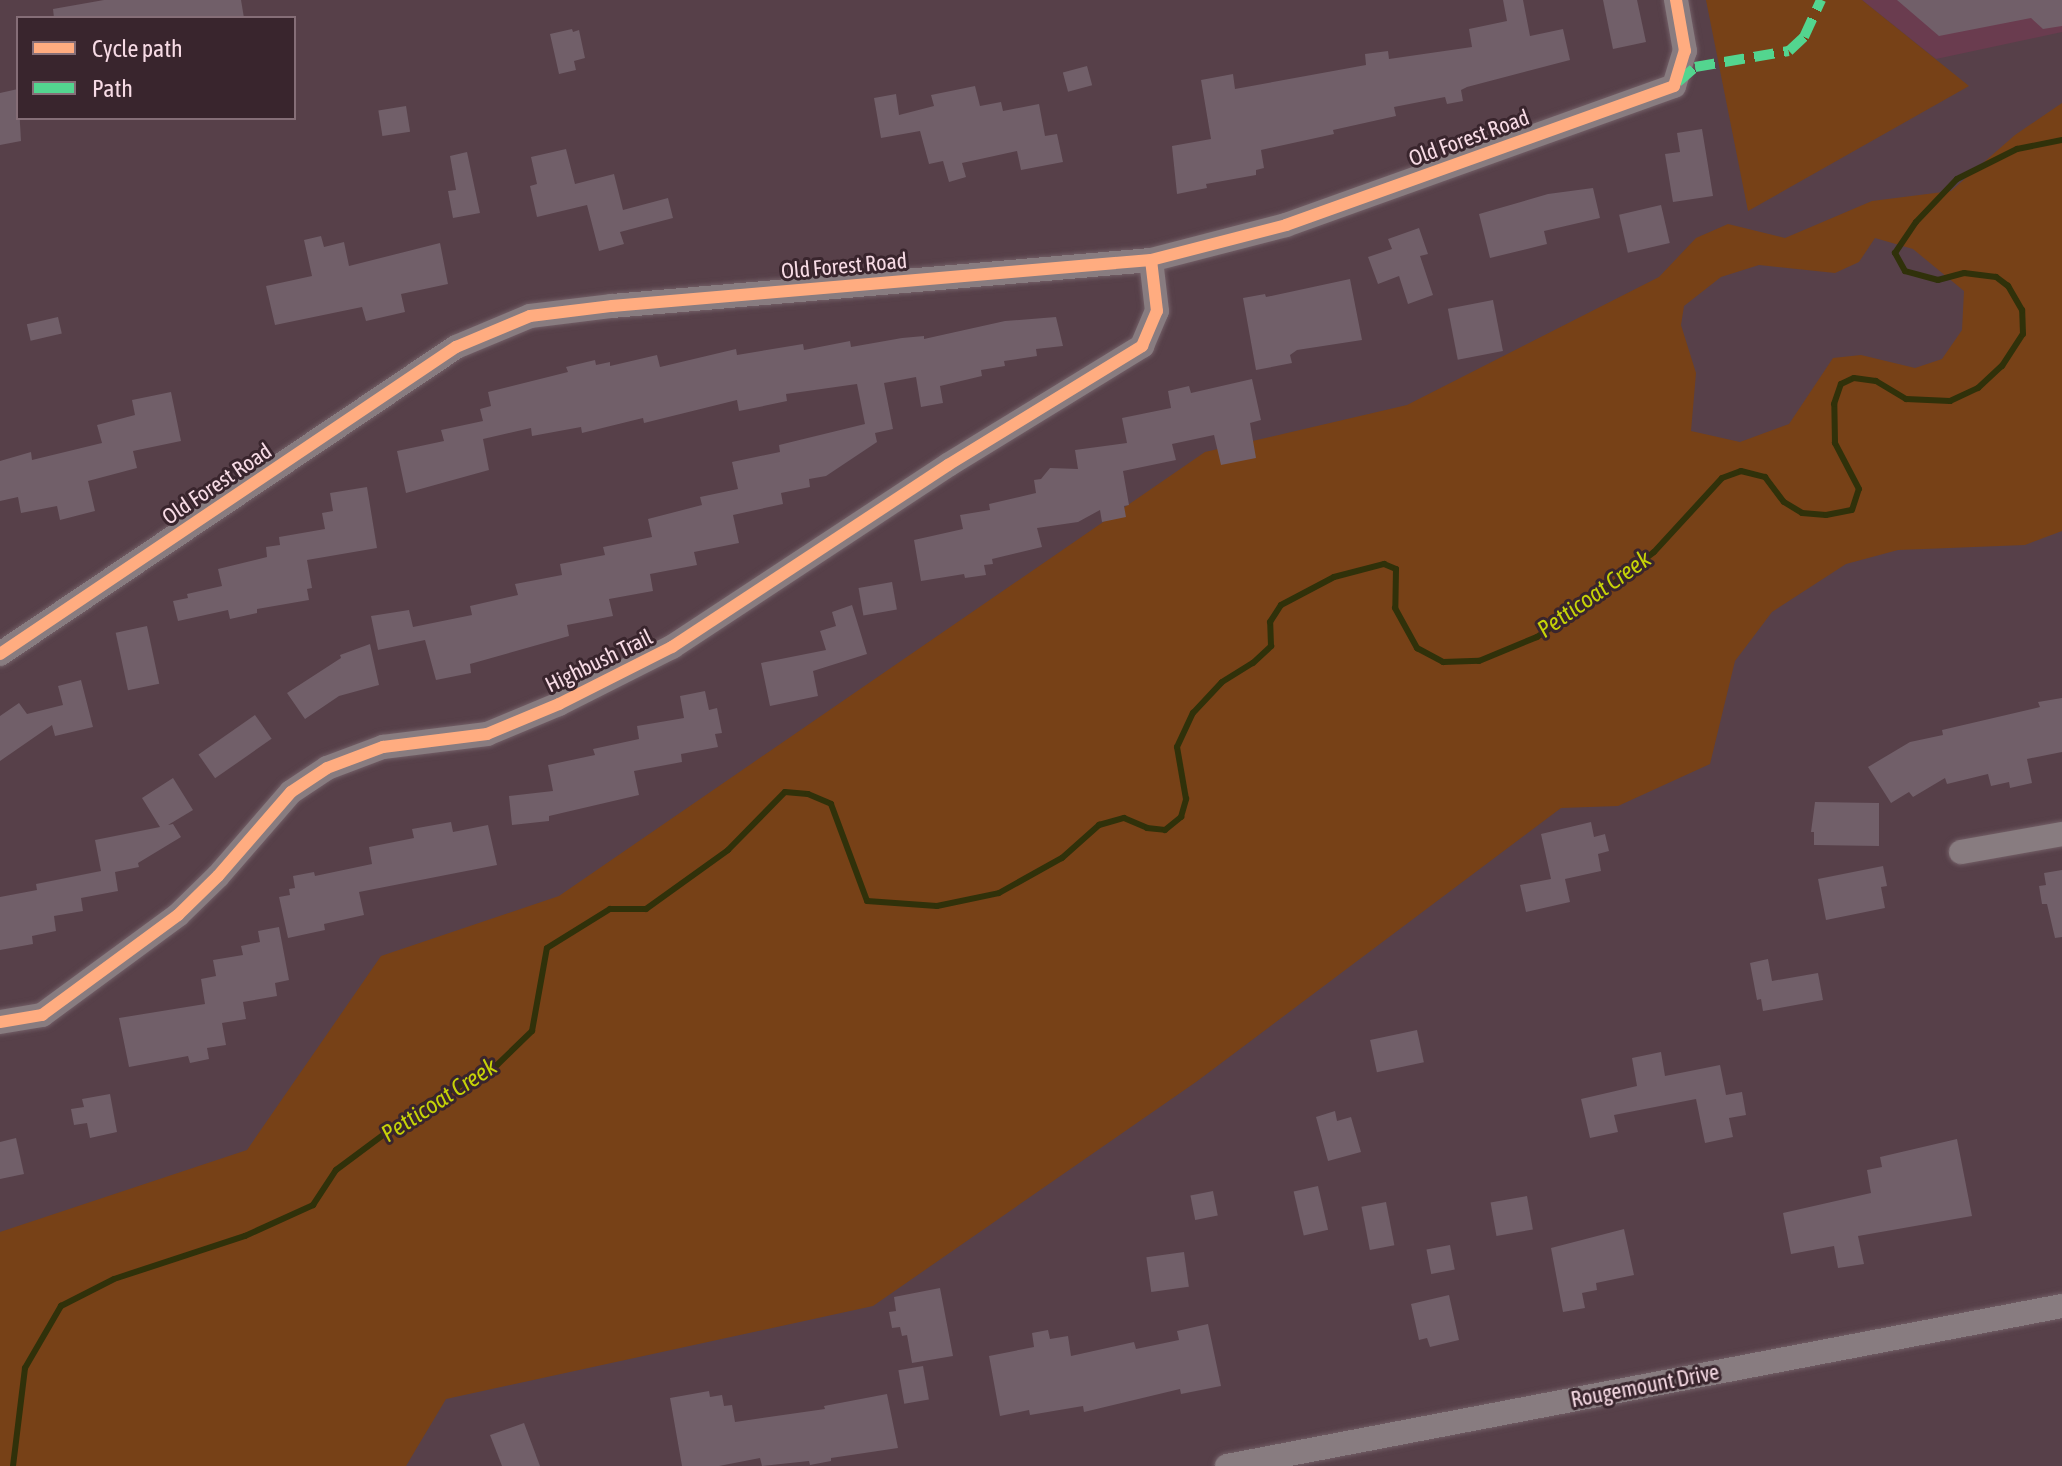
<!DOCTYPE html>
<style>
body{margin:0}
#map{position:relative;width:2062px;height:1466px;overflow:hidden;background:#574049;font-family:"Asap Condensed",sans-serif}
div>[style]{position:absolute}
.built>*{inset:0;background:#6a3c4f}
.green>*{inset:0;background:#774117}
.stream>*{height:6px;margin:-3px;padding:0 3px;transform-origin:3px;border-radius:3px;background:#30310a}
.building>*{inset:0;background:#715f69;transform-origin:0 0}
.roads{filter:drop-shadow(0 0 2px #725e66) drop-shadow(0 0 2px #725e66)}
.street>*{height:24px;margin:-12px;padding:0 12px;transform-origin:12px;border-radius:12px;background:#887c80}
.quiet>*{height:10px;margin-top:-5px;transform-origin:0;background:repeating-linear-gradient(90deg,#53d58f 0 20px,transparent 0 30px)}
.cycleway>*{height:12px;margin:-6px;padding:0 6px;transform-origin:6px;border-radius:6px;background:#ffac80}
span{translate:-50% -50%;white-space:nowrap;text-align:center;line-height:1.15;-webkit-text-stroke:6px #39252d;paint-order:stroke}
.street-label{font-size:22px;color:#f7dbe5}
.water-label{font-size:24px;color:#c6d307;font-style:italic}
.legend{position:absolute;left:16px;top:16px;width:280px;height:104px;box-sizing:border-box;background:#39252d;border:2px solid #856e77;margin:0;padding:10px 14px;list-style:none;font-size:24px;color:#f7dbe5}
.legend li{display:flex;align-items:center;gap:16px;height:40px}
.legend b{width:40px;border:2px solid #856e77}
</style>
<div id="map">
<div class="built">
<i style="clip-path:polygon(1862px 0,2062px 0,2062px 32px,1936px 59px)"></i>
</div>
<div class="green">
<i style="clip-path:polygon(1706px 0,1862px 0,1969px 86px,1748px 211px)"></i>
<i style="clip-path:polygon(evenodd,2062px 103px,2062px 531px,2025px 545px,1898px 550px,1846px 564px,1772px 612px,1735px 661px,1710px 764px,1618px 806px,1561px 808px,1196px 1082px,873px 1306px,446px 1399px,406px 1466px,0 1466px,0 1232px,247px 1150px,381px 956px,559px 896px,1205px 452px,1407px 405px,1659px 277px,1696px 238px,1728px 224px,1785px 238px,1872px 201px,1951px 191px,2015px 135px,2062px 103px,1875px 238px,1913px 249px,1964px 291px,1962px 330px,1942px 359px,1915px 368px,1861px 355px,1833px 358px,1789px 424px,1740px 442px,1691px 431px,1696px 373px,1681px 325px,1684px 306px,1721px 277px,1759px 265px,1835px 273px,1859px 262px,1875px 238px)"></i>
</div>
<div class="stream">
<i style="left:13px;top:1466px;width:99px;rotate:-83deg"></i>
<i style="left:25px;top:1368px;width:72px;rotate:-59.9deg"></i>
<i style="left:61px;top:1306px;width:59px;rotate:-27deg"></i>
<i style="left:114px;top:1279px;width:138px;rotate:-18.2deg"></i>
<i style="left:245px;top:1236px;width:75px;rotate:-24.5deg"></i>
<i style="left:313px;top:1205px;width:42px;rotate:-56.7deg"></i>
<i style="left:336px;top:1170px;width:107px;rotate:-36.7deg"></i>
<i style="left:422px;top:1106px;width:85px;rotate:-28.7deg"></i>
<i style="left:497px;top:1065px;width:49px;rotate:-44.2deg"></i>
<i style="left:532px;top:1031px;width:84px;rotate:-79.8deg"></i>
<i style="left:547px;top:948px;width:74px;rotate:-31.8deg"></i>
<i style="left:610px;top:909px;width:36px"></i>
<i style="left:646px;top:909px;width:101px;rotate:-35.7deg"></i>
<i style="left:728px;top:850px;width:81px;rotate:-45.5deg"></i>
<i style="left:785px;top:792px;width:23px;rotate:5deg"></i>
<i style="left:808px;top:794px;width:25px;rotate:23deg"></i>
<i style="left:831px;top:804px;width:103px;rotate:69.6deg"></i>
<i style="left:867px;top:901px;width:70px;rotate:4.1deg"></i>
<i style="left:937px;top:906px;width:63px;rotate:-11.8deg"></i>
<i style="left:999px;top:893px;width:72px;rotate:-29.1deg"></i>
<i style="left:1062px;top:858px;width:50px;rotate:-41.7deg"></i>
<i style="left:1099px;top:825px;width:26px;rotate:-16deg"></i>
<i style="left:1124px;top:818px;width:25px;rotate:23deg"></i>
<i style="left:1147px;top:828px;width:18px;rotate:6deg"></i>
<i style="left:1165px;top:830px;width:21px;rotate:-39deg"></i>
<i style="left:1181px;top:817px;width:19px;rotate:-74deg"></i>
<i style="left:1186px;top:799px;width:53px;rotate:-99.8deg"></i>
<i style="left:1177px;top:747px;width:38px;rotate:-65deg"></i>
<i style="left:1193px;top:713px;width:42px;rotate:-46.9deg"></i>
<i style="left:1222px;top:682px;width:36px;rotate:-32deg"></i>
<i style="left:1253px;top:663px;width:25px;rotate:-43deg"></i>
<i style="left:1271px;top:646px;width:24px;rotate:-92deg"></i>
<i style="left:1270px;top:622px;width:20px;rotate:-57deg"></i>
<i style="left:1281px;top:605px;width:60px;rotate:-27.8deg"></i>
<i style="left:1334px;top:577px;width:52px;rotate:-14.6deg"></i>
<i style="left:1384px;top:564px;width:13px;rotate:23deg"></i>
<i style="left:1396px;top:569px;width:39px;rotate:91deg"></i>
<i style="left:1395px;top:608px;width:46px;rotate:61.2deg"></i>
<i style="left:1417px;top:648px;width:30px;rotate:28deg"></i>
<i style="left:1443px;top:662px;width:36px;rotate:-2deg"></i>
<i style="left:1479px;top:661px;width:63px;rotate:-22.5deg"></i>
<i style="left:1537px;top:637px;width:73px;rotate:-33.9deg"></i>
<i style="left:1598px;top:596px;width:71px;rotate:-38.2deg"></i>
<i style="left:1654px;top:552px;width:100px;rotate:-47.4deg"></i>
<i style="left:1722px;top:478px;width:20px;rotate:-20deg"></i>
<i style="left:1741px;top:471px;width:25px;rotate:14deg"></i>
<i style="left:1765px;top:477px;width:31px;rotate:53deg"></i>
<i style="left:1784px;top:502px;width:21px;rotate:31deg"></i>
<i style="left:1802px;top:513px;width:24px;rotate:5deg"></i>
<i style="left:1826px;top:515px;width:26px;rotate:-11deg"></i>
<i style="left:1852px;top:510px;width:22px;rotate:-72deg"></i>
<i style="left:1859px;top:489px;width:52px;rotate:-117.6deg"></i>
<i style="left:1835px;top:443px;width:39px;rotate:-91deg"></i>
<i style="left:1834px;top:404px;width:21px;rotate:-71deg"></i>
<i style="left:1841px;top:384px;width:14px;rotate:-25deg"></i>
<i style="left:1854px;top:378px;width:22px;rotate:8deg"></i>
<i style="left:1876px;top:381px;width:35px;rotate:31deg"></i>
<i style="left:1906px;top:399px;width:44px;rotate:2.6deg"></i>
<i style="left:1950px;top:401px;width:31px;rotate:-25deg"></i>
<i style="left:1978px;top:388px;width:33px;rotate:-43deg"></i>
<i style="left:2002px;top:366px;width:38px;rotate:-57deg"></i>
<i style="left:2023px;top:334px;width:24px;rotate:-92deg"></i>
<i style="left:2022px;top:310px;width:28px;rotate:-120deg"></i>
<i style="left:2008px;top:286px;width:15px;rotate:-143deg"></i>
<i style="left:1996px;top:277px;width:32px;rotate:-173deg"></i>
<i style="left:1964px;top:273px;width:27px;rotate:165deg"></i>
<i style="left:1938px;top:280px;width:34px;rotate:-165deg"></i>
<i style="left:1905px;top:271px;width:21px;rotate:-119deg"></i>
<i style="left:1895px;top:253px;width:37px;rotate:-56deg"></i>
<i style="left:1916px;top:222px;width:59px;rotate:-46.4deg"></i>
<i style="left:1957px;top:179px;width:67px;rotate:-26.6deg"></i>
<i style="left:2017px;top:149px;width:46px;rotate:-11.3deg"></i>
</div>
<div class="building">
<i style="clip-path:polygon(104px 0,241px 0,244px 18px,54px 18px,53px 9px)"></i>
<i style="clip-path:polygon(1503px 0,1523px 0,1530px 36px,1563px 29px,1570px 60px,1467px 87px,1461px 90px,1463px 101px,1447px 104px,1445px 97px,1394px 107px,1396px 116px,1333px 130px,1334px 134px,1261px 150px,1264px 168px,1256px 170px,1256px 175px,1206px 184px,1207px 188px,1177px 194px,1172px 146px,1211px 139px,1201px 80px,1233px 74px,1235px 89px,1366px 65px,1365px 54px,1388px 51px,1389px 59px,1472px 47px,1469px 29px,1507px 21px)"></i>
<i style="clip-path:polygon(1603px 0,1637px 0,1646px 42px,1613px 49px)"></i>
<i style="clip-path:polygon(1897px 0,2062px 0,2062px 26px,2043px 29px,2031px 18px,1939px 36px)"></i>
<i style="clip-path:polygon(572px 29px,573px 32px,579px 30px,585px 58px,574px 61px,576px 70px,559px 74px,550px 34px)"></i>
<i style="left:1087px;top:66px;width:20px;height:25px;rotate:75deg"></i>
<i style="clip-path:polygon(975px 86px,980px 106px,1001px 102px,1003px 111px,1039px 104px,1045px 136px,1057px 134px,1063px 162px,1021px 170px,1017px 151px,962px 163px,966px 177px,949px 182px,943px 161px,929px 164px,920px 131px,881px 138px,874px 98px,896px 94px,899px 115px,934px 106px,931px 95px)"></i>
<i style="clip-path:polygon(18px 89px,21px 141px,0 145px,0 93px)"></i>
<i style="left:406px;top:106px;width:26px;height:28px;rotate:81deg"></i>
<i style="clip-path:polygon(1702px 129px,1713px 196px,1673px 202px,1665px 154px,1680px 152px,1677px 133px)"></i>
<i style="clip-path:polygon(566px 149px,575px 184px,614px 174px,623px 210px,668px 198px,673px 218px,620px 232px,624px 244px,599px 251px,587px 205px,537px 217px,530px 186px,537px 184px,531px 157px)"></i>
<i style="clip-path:polygon(467px 152px,480px 213px,453px 218px,448px 191px,456px 190px,450px 156px)"></i>
<i style="clip-path:polygon(1593px 188px,1600px 218px,1544px 231px,1547px 244px,1490px 258px,1479px 214px,1548px 194px)"></i>
<i style="left:1661px;top:205px;width:39px;height:43px;rotate:77deg"></i>
<i style="clip-path:polygon(1419px 228px,1428px 254px,1420px 256px,1433px 295px,1408px 304px,1399px 276px,1378px 284px,1368px 257px,1392px 249px,1388px 239px)"></i>
<i style="clip-path:polygon(321px 236px,324px 247px,344px 242px,349px 266px,440px 243px,448px 284px,401px 294px,405px 312px,366px 321px,362px 307px,275px 325px,266px 286px,312px 276px,304px 240px)"></i>
<i style="clip-path:polygon(1350px 279px,1362px 340px,1297px 350px,1290px 355px,1292px 363px,1256px 370px,1243px 298px,1265px 294px,1266px 297px)"></i>
<i style="left:1493px;top:300px;width:52px;height:46px;rotate:79deg"></i>
<i style="left:58px;top:317px;width:17px;height:32px;rotate:77deg"></i>
<i style="clip-path:polygon(1056px 317px,1063px 346px,1036px 349px,1037px 356px,1004px 361px,1005px 366px,981px 370px,982px 376px,940px 386px,943px 403px,921px 407px,916px 377px,884px 383px,893px 429px,875px 433px,877px 442px,826px 476px,809px 479px,810px 487px,781px 493px,783px 504px,733px 515px,739px 543px,694px 552px,697px 565px,650px 574px,653px 591px,609px 599px,613px 616px,567px 625px,569px 636px,470px 664px,471px 673px,436px 680px,425px 640px,378px 650px,371px 616px,409px 610px,413px 627px,472px 615px,470px 606px,518px 595px,515px 584px,562px 575px,560px 564px,605px 555px,603px 547px,652px 537px,648px 519px,702px 505px,700px 497px,738px 489px,732px 462px,780px 452px,779px 445px,865px 424px,857px 384px,786px 394px,787px 401px,759px 407px,739px 411px,737px 400px,644px 423px,643px 418px,582px 433px,581px 427px,532px 436px,531px 428px,483px 439px,489px 470px,406px 493px,397px 451px,444px 441px,441px 430px,483px 421px,480px 409px,491px 406px,488px 392px,568px 372px,566px 367px,595px 360px,596px 365px,610px 362px,610px 366px,657px 355px,660px 367px,736px 349px,737px 355px,803px 344px,804px 350px,850px 341px,851px 347px,902px 338px,924px 336px,924px 339px,1005px 321px)"></i>
<i style="clip-path:polygon(1252px 379px,1261px 420px,1250px 423px,1256px 458px,1221px 465px,1214px 435px,1172px 444px,1176px 460px,1123px 471px,1129px 505px,1124px 506px,1126px 517px,1102px 522px,1100px 510px,1078px 522px,1037px 528px,1042px 547px,992px 559px,993px 564px,984px 565px,986px 575px,965px 578px,964px 574px,921px 581px,914px 540px,963px 529px,960px 515px,990px 510px,989px 504px,1036px 493px,1034px 480px,1041px 479px,1050px 468px,1078px 469px,1075px 450px,1127px 443px,1122px 418px,1171px 408px,1168px 391px,1189px 386px,1191px 393px)"></i>
<i style="clip-path:polygon(171px 392px,181px 441px,133px 451px,137px 468px,88px 481px,95px 511px,60px 520px,57px 506px,21px 513px,18px 497px,0 501px,0 461px,31px 452px,32px 460px,102px 443px,97px 425px,135px 415px,132px 400px)"></i>
<i style="clip-path:polygon(367px 487px,377px 548px,307px 560px,312px 588px,307px 589px,309px 600px,257px 609px,257px 613px,230px 619px,228px 610px,178px 621px,173px 601px,188px 598px,187px 594px,222px 586px,218px 569px,267px 557px,266px 547px,280px 545px,279px 537px,325px 529px,322px 513px,333px 511px,330px 493px)"></i>
<i style="left:892px;top:582px;width:28px;height:34px;rotate:80deg"></i>
<i style="clip-path:polygon(852px 605px,867px 654px,813px 671px,818px 696px,770px 706px,761px 663px,826px 650px,820px 631px,836px 626px,832px 612px)"></i>
<i style="left:147px;top:626px;width:59px;height:32px;rotate:78deg"></i>
<i style="clip-path:polygon(370px 644px,379px 685px,339px 696px,305px 719px,287px 693px,341px 658px,340px 655px)"></i>
<i style="clip-path:polygon(81px 680px,93px 727px,55px 736px,52px 725px,0 761px,0 716px,19px 703px,27px 714px,63px 705px,58px 686px)"></i>
<i style="clip-path:polygon(705px 691px,709px 710px,717px 708px,722px 733px,715px 734px,718px 747px,681px 754px,682px 762px,634px 771px,639px 795px,549px 816px,549px 821px,512px 825px,509px 796px,553px 791px,548px 765px,595px 755px,593px 749px,639px 739px,637px 726px,684px 718px,680px 696px)"></i>
<i style="clip-path:polygon(2062px 698px,2062px 752px,2027px 759px,2032px 783px,2010px 788px,2009px 782px,1991px 786px,1988px 774px,1947px 784px,1945px 778px,1913px 797px,1909px 792px,1891px 803px,1868px 767px,1910px 742px,1943px 735px,1942px 730px,2040px 707px,2038px 702px)"></i>
<i style="left:255px;top:715px;width:29px;height:69px;rotate:55deg"></i>
<i style="clip-path:polygon(173px 778px,193px 810px,168px 825px,173px 824px,181px 837px,138px 863px,139px 867px,115px 872px,118px 891px,81px 898px,83px 911px,54px 916px,56px 931px,32px 936px,33px 944px,0 950px,0 897px,37px 890px,36px 884px,101px 871px,95px 840px,160px 827px,142px 798px)"></i>
<i style="clip-path:polygon(1815px 802px,1879px 803px,1879px 846px,1814px 845px,1814px 832px,1811px 832px)"></i>
<i style="clip-path:polygon(451px 822px,453px 832px,488px 825px,497px 865px,359px 892px,364px 915px,324px 924px,325px 930px,288px 938px,279px 897px,290px 895px,289px 889px,295px 888px,293px 876px,314px 872px,315px 876px,372px 864px,369px 847px,414px 838px,412px 829px)"></i>
<i style="clip-path:polygon(1591px 822px,1594px 837px,1605px 834px,1609px 851px,1598px 854px,1601px 871px,1565px 879px,1570px 902px,1526px 912px,1520px 885px,1551px 879px,1541px 834px)"></i>
<i style="clip-path:polygon(1883px 866px,1887px 886px,1881px 887px,1885px 908px,1826px 920px,1818px 879px)"></i>
<i style="clip-path:polygon(2062px 870px,2062px 937px,2055px 938px,2047px 904px,2042px 904px,2039px 886px,2046px 885px,2044px 873px)"></i>
<i style="clip-path:polygon(279px 927px,289px 980px,275px 983px,277px 996px,243px 1002px,246px 1019px,222px 1023px,226px 1045px,207px 1048px,209px 1059px,190px 1063px,188px 1056px,129px 1067px,119px 1018px,205px 1004px,201px 979px,216px 976px,213px 960px,243px 955px,241px 946px,260px 942px,258px 931px)"></i>
<i style="clip-path:polygon(1768px 959px,1772px 981px,1818px 973px,1823px 1000px,1763px 1011px,1761px 999px,1757px 1000px,1750px 963px)"></i>
<i style="left:1417px;top:1030px;width:33px;height:48px;rotate:78deg"></i>
<i style="clip-path:polygon(1661px 1052px,1665px 1076px,1720px 1065px,1726px 1095px,1742px 1092px,1746px 1115px,1729px 1118px,1733px 1137px,1705px 1143px,1696px 1099px,1614px 1115px,1618px 1132px,1590px 1138px,1581px 1099px,1637px 1086px,1632px 1058px)"></i>
<i style="clip-path:polygon(110px 1094px,117px 1132px,90px 1138px,87px 1123px,74px 1125px,71px 1109px,84px 1107px,82px 1099px)"></i>
<i style="clip-path:polygon(1335px 1111px,1337px 1121px,1351px 1117px,1361px 1152px,1328px 1161px,1316px 1117px)"></i>
<i style="clip-path:polygon(16px 1138px,24px 1174px,0 1179px,0 1142px)"></i>
<i style="clip-path:polygon(1957px 1139px,1972px 1216px,1858px 1236px,1864px 1264px,1838px 1268px,1834px 1246px,1791px 1254px,1783px 1213px,1871px 1193px,1867px 1170px,1882px 1167px,1880px 1157px)"></i>
<i style="left:1318px;top:1186px;width:45px;height:25px;rotate:77deg"></i>
<i style="left:1213px;top:1191px;width:25px;height:23px;rotate:79deg"></i>
<i style="left:1527px;top:1196px;width:34px;height:37px;rotate:80deg"></i>
<i style="left:1386px;top:1202px;width:44px;height:25px;rotate:79deg"></i>
<i style="clip-path:polygon(1624px 1229px,1634px 1275px,1596px 1283px,1597px 1290px,1582px 1293px,1585px 1308px,1563px 1312px,1551px 1248px)"></i>
<i style="left:1450px;top:1245px;width:25px;height:24px;rotate:79deg"></i>
<i style="left:1184px;top:1252px;width:35px;height:38px;rotate:82deg"></i>
<i style="clip-path:polygon(940px 1288px,953px 1356px,912px 1363px,907px 1335px,902px 1336px,900px 1327px,892px 1328px,889px 1312px,896px 1311px,894px 1297px)"></i>
<i style="clip-path:polygon(1449px 1295px,1459px 1340px,1430px 1347px,1427px 1338px,1419px 1340px,1411px 1304px)"></i>
<i style="clip-path:polygon(1208px 1324px,1221px 1386px,1181px 1394px,1180px 1389px,1084px 1412px,1083px 1406px,1030px 1415px,1029px 1410px,1000px 1416px,989px 1356px,1034px 1347px,1032px 1333px,1048px 1330px,1050px 1339px,1068px 1336px,1071px 1356px,1134px 1342px,1136px 1349px,1179px 1340px,1177px 1331px)"></i>
<i style="left:923px;top:1366px;width:34px;height:25px;rotate:80deg"></i>
<i style="clip-path:polygon(709px 1391px,710px 1397px,722px 1395px,724px 1406px,732px 1405px,735px 1422px,825px 1409px,824px 1406px,887px 1394px,898px 1448px,831px 1458px,831px 1461px,810px 1465px,809px 1461px,762px 1466px,760px 1458px,719px 1466px,682px 1466px,670px 1398px)"></i>
<i style="clip-path:polygon(524px 1423px,540px 1466px,502px 1466px,490px 1435px)"></i>
</div>
<div class="roads">
<div class="street">
<i style="left:0;top:654px;width:550px;rotate:-33.95deg"></i>
<i style="left:456px;top:347px;width:80px;rotate:-22.7deg"></i>
<i style="left:530px;top:316px;width:83px;rotate:-7deg"></i>
<i style="left:612px;top:306px;width:541px;rotate:-4.88deg"></i>
<i style="left:1151px;top:260px;width:139px;rotate:-14.5deg"></i>
<i style="left:1286px;top:225px;width:412px;rotate:-19.7deg"></i>
<i style="left:1674px;top:86px;width:37px;rotate:-73deg"></i>
<i style="left:1685px;top:51px;width:52px;rotate:-100deg"></i>
<i style="left:1961px;top:852px;width:103px;rotate:-10.1deg"></i>
<i style="left:0;top:1022px;width:43px;rotate:-9.5deg"></i>
<i style="left:42px;top:1015px;width:169px;rotate:-36.3deg"></i>
<i style="left:178px;top:915px;width:56px;rotate:-44.3deg"></i>
<i style="left:218px;top:876px;width:111px;rotate:-49deg"></i>
<i style="left:291px;top:792px;width:43px;rotate:-33.7deg"></i>
<i style="left:327px;top:768px;width:60px;rotate:-20.6deg"></i>
<i style="left:383px;top:747px;width:105px;rotate:-7.1deg"></i>
<i style="left:487px;top:734px;width:78px;rotate:-22.6deg"></i>
<i style="left:559px;top:704px;width:127px;rotate:-26.8deg"></i>
<i style="left:672px;top:647px;width:331px;rotate:-33.4deg"></i>
<i style="left:948px;top:465px;width:228px;rotate:-31.5deg"></i>
<i style="left:1142px;top:346px;width:38px;rotate:-67deg"></i>
<i style="left:1157px;top:311px;width:51px;rotate:-96.7deg"></i>
<i style="left:1227px;top:1466px;width:850px;rotate:-10.85deg"></i>
</div>
</div>
<div class="quiet">
<i style="left:1678px;top:82px;width:23px;rotate:-41deg"></i>
<i style="left:1695px;top:67px;width:95px;rotate:-9.7deg"></i>
<i style="left:1789px;top:51px;width:21px;rotate:-43deg"></i>
<i style="left:1804px;top:37px;width:41px;rotate:-65.3deg"></i>
</div>
<div class="cycleway">
<i style="left:0;top:654px;width:550px;rotate:-33.95deg"></i>
<i style="left:456px;top:347px;width:80px;rotate:-22.7deg"></i>
<i style="left:530px;top:316px;width:83px;rotate:-7deg"></i>
<i style="left:612px;top:306px;width:541px;rotate:-4.88deg"></i>
<i style="left:1151px;top:260px;width:139px;rotate:-14.5deg"></i>
<i style="left:1286px;top:225px;width:412px;rotate:-19.7deg"></i>
<i style="left:1674px;top:86px;width:37px;rotate:-73deg"></i>
<i style="left:1685px;top:51px;width:52px;rotate:-100deg"></i>
<i style="left:0;top:1022px;width:43px;rotate:-9.5deg"></i>
<i style="left:42px;top:1015px;width:169px;rotate:-36.3deg"></i>
<i style="left:178px;top:915px;width:56px;rotate:-44.3deg"></i>
<i style="left:218px;top:876px;width:111px;rotate:-49deg"></i>
<i style="left:291px;top:792px;width:43px;rotate:-33.7deg"></i>
<i style="left:327px;top:768px;width:60px;rotate:-20.6deg"></i>
<i style="left:383px;top:747px;width:105px;rotate:-7.1deg"></i>
<i style="left:487px;top:734px;width:78px;rotate:-22.6deg"></i>
<i style="left:559px;top:704px;width:127px;rotate:-26.8deg"></i>
<i style="left:672px;top:647px;width:331px;rotate:-33.4deg"></i>
<i style="left:948px;top:465px;width:228px;rotate:-31.5deg"></i>
<i style="left:1142px;top:346px;width:38px;rotate:-67deg"></i>
<i style="left:1157px;top:311px;width:51px;rotate:-96.7deg"></i>
</div>
<div class="street-label">
<span style="left:1469px;top:138px;rotate:-20deg">Old Forest Road</span>
<span style="left:844px;top:266px;rotate:-5deg">Old Forest Road</span>
<span style="left:217px;top:484px;rotate:-34deg">Old Forest Road</span>
<span style="left:599px;top:661px;rotate:-26deg">Highbush Trail</span>
<span style="left:1645px;top:1386px;rotate:-11deg">Rougemount Drive</span>
</div>
<div class="water-label">
<span style="left:1594px;top:594px;rotate:-35deg">Petticoat Creek</span>
<span style="left:439px;top:1100px;rotate:-33deg">Petticoat Creek</span>
</div>
<ul class="legend">
<li><b style="height:10px;background:#ffac80"></b>Cycle path</li>
<li><b style="height:10px;background:#53d58f"></b>Path</li>
</ul>
</div>
